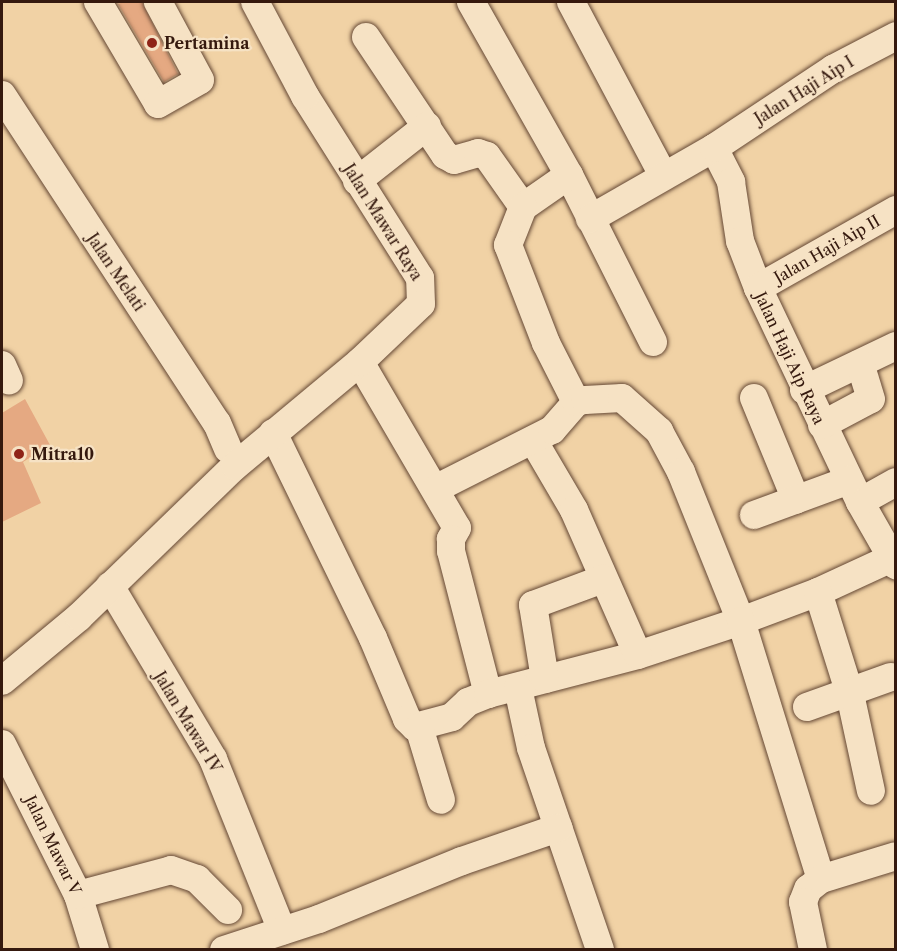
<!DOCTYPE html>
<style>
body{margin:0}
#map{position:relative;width:897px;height:951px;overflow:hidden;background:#f1d2a5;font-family:"Libre Caslon Text",serif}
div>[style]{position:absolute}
.building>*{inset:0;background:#e5a982}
.roads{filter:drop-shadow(0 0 2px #644734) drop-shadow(0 0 2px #644734)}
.minor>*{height:28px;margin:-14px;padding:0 14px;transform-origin:14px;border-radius:14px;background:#f6e2c4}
.dots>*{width:16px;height:16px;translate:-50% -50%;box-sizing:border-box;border:3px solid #f6e2c4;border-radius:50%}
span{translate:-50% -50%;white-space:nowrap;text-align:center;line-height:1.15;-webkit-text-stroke:4.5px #f6e2c4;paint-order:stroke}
.poi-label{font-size:16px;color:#35190e;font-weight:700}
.left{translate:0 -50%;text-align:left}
.street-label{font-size:16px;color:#35190e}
.frame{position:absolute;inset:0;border:3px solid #35190e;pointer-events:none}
</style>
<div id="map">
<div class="building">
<i style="clip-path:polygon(124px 2px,142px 2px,178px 74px,164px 82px,118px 4px)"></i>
<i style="clip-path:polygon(25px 399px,50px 445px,23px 462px,41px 503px,2px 522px,2px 413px)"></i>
</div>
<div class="roads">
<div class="minor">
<i style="left:98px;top:2px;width:118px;rotate:59.5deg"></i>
<i style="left:158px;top:104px;width:48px;rotate:-29.7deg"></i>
<i style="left:200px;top:80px;width:89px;rotate:-118.3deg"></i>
<i style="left:471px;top:2px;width:199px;rotate:60.5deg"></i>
<i style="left:569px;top:175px;width:187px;rotate:63.3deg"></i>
<i style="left:571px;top:2px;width:196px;rotate:62deg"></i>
<i style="left:366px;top:37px;width:142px;rotate:56.2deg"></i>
<i style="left:445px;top:155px;width:10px;rotate:29deg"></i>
<i style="left:454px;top:160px;width:25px;rotate:-16deg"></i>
<i style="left:478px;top:153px;width:9px;rotate:18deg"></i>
<i style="left:487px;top:156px;width:62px;rotate:54.8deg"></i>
<i style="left:2px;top:95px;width:392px;rotate:56.8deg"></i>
<i style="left:217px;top:423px;width:28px;rotate:67deg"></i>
<i style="left:714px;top:148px;width:38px;rotate:63deg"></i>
<i style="left:731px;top:182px;width:60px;rotate:81.3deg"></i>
<i style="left:740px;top:241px;width:50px;rotate:69deg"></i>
<i style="left:758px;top:288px;width:237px;rotate:64.5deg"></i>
<i style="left:860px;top:502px;width:73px;rotate:60.3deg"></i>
<i style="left:569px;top:175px;width:56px;rotate:145.2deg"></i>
<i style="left:523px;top:207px;width:41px;rotate:111.5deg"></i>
<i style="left:508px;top:245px;width:105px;rotate:68.8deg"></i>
<i style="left:546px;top:343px;width:66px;rotate:63deg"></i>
<i style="left:357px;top:181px;width:89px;rotate:-38.2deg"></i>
<i style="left:590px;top:219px;width:143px;rotate:-29.8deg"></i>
<i style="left:714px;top:148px;width:143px;rotate:-33.6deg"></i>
<i style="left:833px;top:69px;width:71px;rotate:-27.6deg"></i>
<i style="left:758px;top:288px;width:159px;rotate:-29.5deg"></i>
<i style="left:360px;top:362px;width:192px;rotate:59.7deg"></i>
<i style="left:457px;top:528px;width:13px;rotate:119deg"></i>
<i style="left:451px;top:539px;width:12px;rotate:90deg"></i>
<i style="left:451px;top:551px;width:148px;rotate:75.5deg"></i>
<i style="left:2px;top:365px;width:17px;rotate:66deg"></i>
<i style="left:804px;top:390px;width:102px;rotate:-25.6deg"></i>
<i style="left:754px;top:398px;width:110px;rotate:67.6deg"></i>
<i style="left:822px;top:425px;width:55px;rotate:-28deg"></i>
<i style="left:871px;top:399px;width:37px;rotate:-107deg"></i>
<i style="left:273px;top:433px;width:228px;rotate:64deg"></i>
<i style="left:373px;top:638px;width:88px;rotate:67.2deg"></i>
<i style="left:407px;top:719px;width:11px;rotate:45deg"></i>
<i style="left:415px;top:727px;width:38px;rotate:-15deg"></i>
<i style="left:452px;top:717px;width:22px;rotate:-43deg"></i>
<i style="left:468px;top:702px;width:22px;rotate:-22deg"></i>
<i style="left:488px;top:694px;width:155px;rotate:-14.6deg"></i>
<i style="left:638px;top:655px;width:108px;rotate:-18.3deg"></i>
<i style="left:741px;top:621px;width:82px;rotate:-20.6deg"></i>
<i style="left:818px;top:592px;width:86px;rotate:-24.8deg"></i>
<i style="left:533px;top:440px;width:81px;rotate:59.6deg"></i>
<i style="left:574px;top:510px;width:158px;rotate:66.2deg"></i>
<i style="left:437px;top:488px;width:129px;rotate:-26.8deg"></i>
<i style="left:552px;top:430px;width:37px;rotate:-49deg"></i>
<i style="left:576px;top:402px;width:9px;rotate:-13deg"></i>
<i style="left:585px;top:400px;width:37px;rotate:-3deg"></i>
<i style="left:622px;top:398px;width:50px;rotate:41.7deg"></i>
<i style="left:659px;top:431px;width:47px;rotate:61.8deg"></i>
<i style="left:681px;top:472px;width:161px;rotate:68.1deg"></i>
<i style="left:741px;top:621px;width:270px;rotate:72.8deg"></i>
<i style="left:821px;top:879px;width:16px;rotate:142deg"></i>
<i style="left:808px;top:889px;width:14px;rotate:111deg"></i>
<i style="left:803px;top:902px;width:49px;rotate:78.2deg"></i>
<i style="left:860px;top:502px;width:41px;rotate:-29.1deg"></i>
<i style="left:754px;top:515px;width:101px;rotate:-20.2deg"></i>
<i style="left:110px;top:586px;width:201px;rotate:59.2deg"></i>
<i style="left:213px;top:759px;width:185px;rotate:68.1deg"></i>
<i style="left:818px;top:592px;width:107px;rotate:72.6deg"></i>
<i style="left:850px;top:694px;width:99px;rotate:77.8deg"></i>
<i style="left:545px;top:679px;width:75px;rotate:-99.2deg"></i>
<i style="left:533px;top:605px;width:75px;rotate:-20.4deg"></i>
<i style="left:2px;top:681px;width:100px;rotate:-39.7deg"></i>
<i style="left:79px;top:617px;width:217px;rotate:-44.1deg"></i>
<i style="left:235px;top:466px;width:163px;rotate:-39.8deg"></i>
<i style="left:360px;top:362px;width:84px;rotate:-43.6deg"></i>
<i style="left:421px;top:304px;width:26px;rotate:-92deg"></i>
<i style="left:420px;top:278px;width:215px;rotate:-122.3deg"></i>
<i style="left:305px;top:96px;width:106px;rotate:-118deg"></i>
<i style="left:518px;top:688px;width:61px;rotate:77.8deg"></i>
<i style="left:531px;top:748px;width:213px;rotate:71.1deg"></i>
<i style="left:807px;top:707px;width:89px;rotate:-19.7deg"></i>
<i style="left:419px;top:727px;width:76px;rotate:73.2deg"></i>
<i style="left:2px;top:744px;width:169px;rotate:63.3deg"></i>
<i style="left:78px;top:895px;width:58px;rotate:72.8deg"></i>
<i style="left:821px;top:879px;width:78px;rotate:-17deg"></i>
<i style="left:78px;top:895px;width:96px;rotate:-15deg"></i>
<i style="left:171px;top:870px;width:28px;rotate:19deg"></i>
<i style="left:197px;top:879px;width:44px;rotate:45deg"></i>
<i style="left:224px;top:950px;width:100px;rotate:-18.1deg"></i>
<i style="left:319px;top:919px;width:154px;rotate:-22.1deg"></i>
<i style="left:462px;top:861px;width:102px;rotate:-19deg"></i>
</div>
</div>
<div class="dots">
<i style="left:152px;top:43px;background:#8f2418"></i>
<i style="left:19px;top:454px;background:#8f2418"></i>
</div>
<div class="poi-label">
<span class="left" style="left:164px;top:43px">Pertamina</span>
<span class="left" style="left:31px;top:454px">Mitra10</span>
</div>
<div class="street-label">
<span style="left:804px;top:90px;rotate:-32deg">Jalan Haji Aip I</span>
<span style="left:383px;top:222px;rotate:58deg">Jalan Mawar Raya</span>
<span style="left:827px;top:249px;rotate:-30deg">Jalan Haji Aip II</span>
<span style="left:116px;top:272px;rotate:56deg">Jalan Melati</span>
<span style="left:790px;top:358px;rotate:65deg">Jalan Haji Aip Raya</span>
<span style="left:188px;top:722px;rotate:59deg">Jalan Mawar IV</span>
<span style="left:53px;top:845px;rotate:64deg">Jalan Mawar V</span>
</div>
<div class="frame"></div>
</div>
